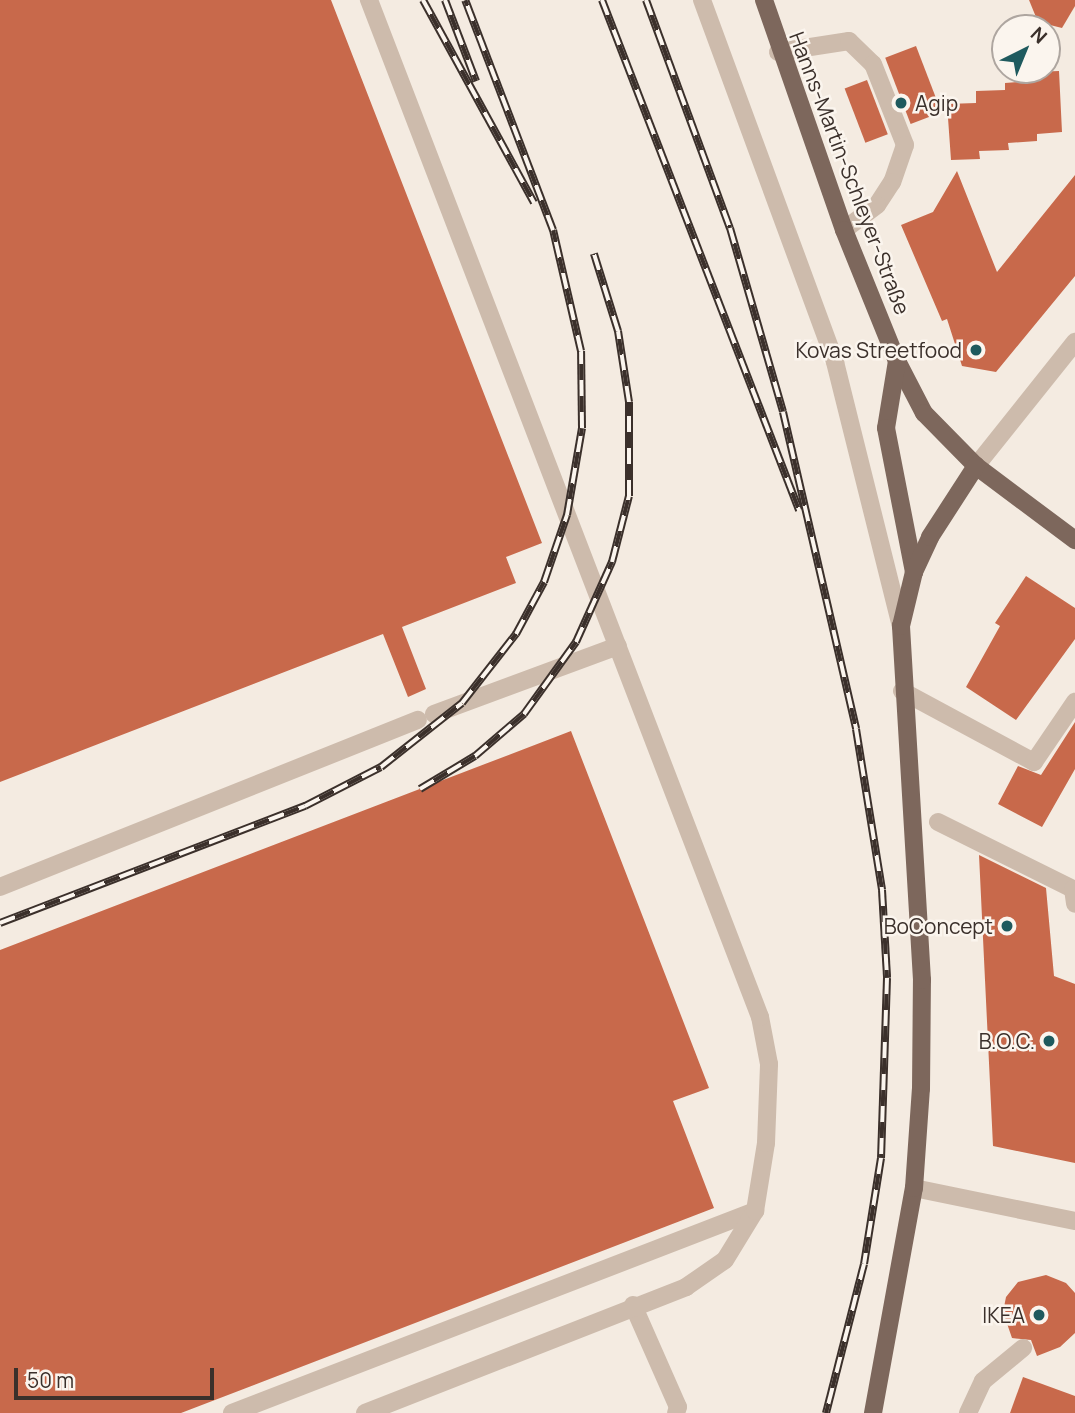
<!DOCTYPE html>
<meta charset="utf-8">
<style>
body{margin:0}
#map{position:relative;width:1075px;height:1413px;overflow:hidden;background:#f4ebe1;font-family:Manrope,sans-serif}
div>[style]{position:absolute}
.building>*{inset:0;background:#c8694b;transform-origin:0 0}
.minor>*{height:18px;margin:-9px;padding:0 9px;transform-origin:9px;border-radius:9px;background:#cdbbac}
.major>*{height:18px;margin:-9px;padding:0 9px;transform-origin:9px;border-radius:9px;background:#7d675c}
.rail>*{height:8px;margin-top:-4px;transform-origin:0;background:repeating-linear-gradient(90deg,#fbf5ee 0 16px,#3b302b 0 32px);box-sizing:border-box;border-block:2px solid #3b302b}
.dots>*{width:19px;height:19px;translate:-50% -50%;box-sizing:border-box;border:4px solid #fbf5ee;border-radius:50%}
span{translate:-50% -50%;white-space:nowrap;text-align:center;line-height:1.15;-webkit-text-stroke:5px #fbf5ee;paint-order:stroke}
.poi-label{font-size:21px;color:#3b302b}
.left{translate:0 -50%;text-align:left}
.right{translate:-100% -50%;text-align:right}
.street-label{font-size:21px;color:#3b302b}
.north{position:absolute;left:991px;top:14px;width:70px;height:70px;box-sizing:border-box;background:#fbf5ee;border:2px solid #aea6a0;border-radius:50%;rotate:43deg;font-size:19px;font-weight:700;line-height:28px;text-align:center;color:#3b302b}
.north::after{content:'';display:block;margin:auto;width:24px;height:32px;background:#1f5a5e;clip-path:polygon(50% 0,100% 100%,50% 72%,0 100%)}
.scale{position:absolute;left:14px;top:1368px;width:200px;height:32px;box-sizing:border-box;border:4px solid #3b302b;border-top:0;padding-left:9px;font-size:21px;line-height:24px;white-space:nowrap;color:#3b302b;-webkit-text-stroke:5px #fbf5ee;paint-order:stroke}
</style>
<div id="map">
<div class="building">
<i style="clip-path:polygon(0 0,331px 0,542px 543px,506px 557px,516px 583px,402px 627px,426px 689px,408px 697px,383px 634px,0 782px)"></i>
<i style="clip-path:polygon(1029px 0,1075px 0,1075px 6px,1062px 28px,1038px 22px)"></i>
<i style="left:916px;top:46px;width:71px;height:33px;rotate:69deg"></i>
<i style="clip-path:polygon(1059px 71px,1062px 132px,1037px 134px,1037px 141px,1008px 143px,1009px 150px,979px 151px,980px 159px,951px 160px,947px 104px,976px 103px,976px 91px,1005px 90px,1005px 83px,1033px 81px,1033px 72px)"></i>
<i style="left:867px;top:80px;width:58px;height:24px;rotate:69deg"></i>
<i style="clip-path:polygon(957px 171px,997px 272px,1075px 175px,1075px 276px,996px 372px,962px 366px,947px 319px,942px 321px,901px 225px,933px 212px)"></i>
<i style="clip-path:polygon(1026px 576px,1075px 608px,1075px 639px,1016px 720px,966px 687px,1000px 626px,995px 623px)"></i>
<i style="clip-path:polygon(1075px 722px,1075px 769px,1042px 827px,998px 804px,1018px 766px,1041px 775px)"></i>
<i style="clip-path:polygon(571px 731px,709px 1088px,673px 1101px,714px 1208px,181px 1413px,0 1413px,0 950px)"></i>
<i style="clip-path:polygon(979px 855px,1046px 888px,1054px 976px,1075px 984px,1075px 1163px,993px 1146px)"></i>
<i style="clip-path:polygon(1046px 1275px,1066px 1283px,1075px 1293px,1075px 1333px,1060px 1347px,1037px 1356px,1031px 1340px,1012px 1338px,1003px 1312px,1006px 1297px,1018px 1282px)"></i>
<i style="clip-path:polygon(1023px 1377px,1075px 1396px,1075px 1413px,1010px 1413px)"></i>
</div>
<div class="minor">
<i style="left:702px;top:0;width:386px;rotate:69.8deg"></i>
<i style="left:835px;top:362px;width:272px;rotate:76deg"></i>
<i style="left:778px;top:52px;width:72px;rotate:-8.8deg"></i>
<i style="left:849px;top:41px;width:33px;rotate:44deg"></i>
<i style="left:873px;top:64px;width:87px;rotate:68.4deg"></i>
<i style="left:905px;top:145px;width:39px;rotate:109deg"></i>
<i style="left:892px;top:182px;width:27px;rotate:123deg"></i>
<i style="left:877px;top:205px;width:41px;rotate:142.9deg"></i>
<i style="left:976px;top:466px;width:159px;rotate:-51.4deg"></i>
<i style="left:902px;top:691px;width:150px;rotate:28.3deg"></i>
<i style="left:1034px;top:762px;width:73px;rotate:-55.7deg"></i>
<i style="left:434px;top:714px;width:196px;rotate:-20.3deg"></i>
<i style="left:938px;top:822px;width:151px;rotate:26.4deg"></i>
<i style="left:1073px;top:889px;width:15px;rotate:82deg"></i>
<i style="left:0;top:887px;width:450px;rotate:-21.8deg"></i>
<i style="left:914px;top:1188px;width:164px;rotate:11.6deg"></i>
<i style="left:633px;top:1305px;width:111px;rotate:66.2deg"></i>
<i style="left:678px;top:1407px;width:6px;rotate:108deg"></i>
<i style="left:232px;top:1413px;width:561px;rotate:-21.12deg"></i>
<i style="left:365px;top:1413px;width:345px;rotate:-21.4deg"></i>
<i style="left:686px;top:1287px;width:47px;rotate:-34.7deg"></i>
<i style="left:725px;top:1260px;width:57px;rotate:-58.5deg"></i>
<i style="left:755px;top:1211px;width:69px;rotate:-80.8deg"></i>
<i style="left:766px;top:1143px;width:79px;rotate:-87.8deg"></i>
<i style="left:769px;top:1064px;width:48px;rotate:-100.8deg"></i>
<i style="left:760px;top:1017px;width:1090px;rotate:-111.03deg"></i>
<i style="left:968px;top:1413px;width:35px;rotate:-65deg"></i>
<i style="left:983px;top:1381px;width:52px;rotate:-39.5deg"></i>
</div>
<div class="major">
<i style="left:764px;top:0;width:244px;rotate:70.8deg"></i>
<i style="left:844px;top:230px;width:141px;rotate:68deg"></i>
<i style="left:897px;top:361px;width:59px;rotate:62.6deg"></i>
<i style="left:924px;top:413px;width:74px;rotate:45.5deg"></i>
<i style="left:976px;top:466px;width:124px;rotate:36.8deg"></i>
<i style="left:897px;top:361px;width:68px;rotate:99.3deg"></i>
<i style="left:886px;top:428px;width:147px;rotate:79deg"></i>
<i style="left:873px;top:1413px;width:229px;rotate:-79.7deg"></i>
<i style="left:914px;top:1188px;width:99px;rotate:-86deg"></i>
<i style="left:921px;top:1089px;width:109px;rotate:-89.5deg"></i>
<i style="left:922px;top:980px;width:355px;rotate:-93.4deg"></i>
<i style="left:901px;top:626px;width:56px;rotate:-76.5deg"></i>
<i style="left:914px;top:572px;width:38px;rotate:-65deg"></i>
<i style="left:930px;top:537px;width:85px;rotate:-57.1deg"></i>
</div>
<div class="rail">
<i style="left:423px;top:0;width:231px;rotate:61.3deg"></i>
<i style="left:445px;top:0;width:87px;rotate:69.1deg"></i>
<i style="left:602px;top:0;width:547px;rotate:68.88deg"></i>
<i style="left:646px;top:0;width:243px;rotate:69.8deg"></i>
<i style="left:730px;top:228px;width:191px;rotate:73.9deg"></i>
<i style="left:783px;top:412px;width:325px;rotate:77deg"></i>
<i style="left:856px;top:729px;width:163px;rotate:80.8deg"></i>
<i style="left:882px;top:890px;width:88px;rotate:86.7deg"></i>
<i style="left:887px;top:978px;width:180px;rotate:91.9deg"></i>
<i style="left:881px;top:1158px;width:107px;rotate:99.1deg"></i>
<i style="left:864px;top:1264px;width:154px;rotate:104.3deg"></i>
<i style="left:420px;top:789px;width:64px;rotate:-31deg"></i>
<i style="left:475px;top:756px;width:65px;rotate:-40.6deg"></i>
<i style="left:524px;top:714px;width:89px;rotate:-54.2deg"></i>
<i style="left:576px;top:642px;width:88px;rotate:-65.8deg"></i>
<i style="left:612px;top:562px;width:68px;rotate:-75.6deg"></i>
<i style="left:629px;top:496px;width:94px;rotate:-90deg"></i>
<i style="left:629px;top:402px;width:72px;rotate:-98.8deg"></i>
<i style="left:618px;top:331px;width:81px;rotate:-107.3deg"></i>
<i style="left:0;top:923px;width:327px;rotate:-21deg"></i>
<i style="left:305px;top:806px;width:85px;rotate:-27.2deg"></i>
<i style="left:381px;top:767px;width:103px;rotate:-38.3deg"></i>
<i style="left:462px;top:703px;width:88px;rotate:-52deg"></i>
<i style="left:516px;top:634px;width:59px;rotate:-61.7deg"></i>
<i style="left:544px;top:582px;width:71px;rotate:-71.1deg"></i>
<i style="left:567px;top:515px;width:88px;rotate:-80.2deg"></i>
<i style="left:582px;top:428px;width:77px;rotate:-90.7deg"></i>
<i style="left:581px;top:351px;width:124px;rotate:-103deg"></i>
<i style="left:553px;top:230px;width:246px;rotate:-110.9deg"></i>
</div>
<div class="dots">
<i style="left:901px;top:103px;background:#1f5a5e"></i>
<i style="left:976px;top:350px;background:#1f5a5e"></i>
<i style="left:1007px;top:926px;background:#1f5a5e"></i>
<i style="left:1049px;top:1041px;background:#1f5a5e"></i>
<i style="left:1039px;top:1315px;background:#1f5a5e"></i>
</div>
<div class="poi-label">
<span class="left" style="left:915px;top:103px">Agip</span>
<span class="right" style="left:962px;top:350px">Kovas Streetfood</span>
<span class="right" style="left:993px;top:926px">BoConcept</span>
<span class="right" style="left:1035px;top:1041px">B.O.C.</span>
<span class="right" style="left:1025px;top:1315px">IKEA</span>
</div>
<div class="street-label">
<span style="left:850px;top:173px;rotate:69deg">Hanns-Martin-Schleyer-Straße</span>
</div>
<div class="north">N</div>
<div class="scale">50 m</div>
</div>
